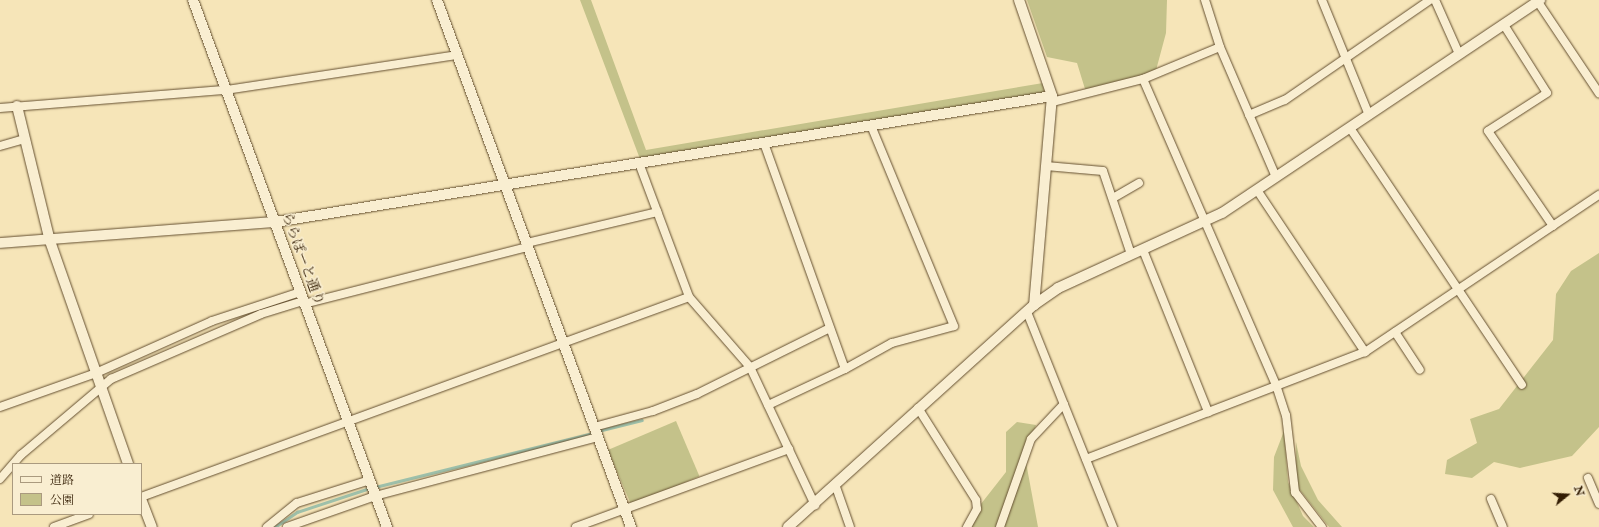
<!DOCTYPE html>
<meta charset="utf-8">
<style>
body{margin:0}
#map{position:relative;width:1599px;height:527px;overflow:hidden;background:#f6e5b8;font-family:"IM FELL Double Pica","Noto Serif JP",serif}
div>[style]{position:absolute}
.green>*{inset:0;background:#c4c28a;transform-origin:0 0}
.stream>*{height:2.5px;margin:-1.25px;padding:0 1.25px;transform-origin:1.25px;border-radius:1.25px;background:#9ec0aa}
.roads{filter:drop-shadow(0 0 1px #644f30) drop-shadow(0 0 1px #644f30)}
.minor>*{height:8px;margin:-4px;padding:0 4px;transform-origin:4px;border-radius:4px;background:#f9eed1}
.tertiary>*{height:10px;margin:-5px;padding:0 5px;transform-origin:5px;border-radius:5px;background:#f9eed1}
span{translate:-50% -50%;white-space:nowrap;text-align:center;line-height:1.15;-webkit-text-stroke:3px #f9eed1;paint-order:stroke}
.street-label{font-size:14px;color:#331d03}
.legend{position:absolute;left:12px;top:463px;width:130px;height:52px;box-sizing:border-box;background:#f9eed1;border:1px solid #aa9a7f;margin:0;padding:5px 7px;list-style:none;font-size:12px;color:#331d03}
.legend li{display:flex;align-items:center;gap:8px;height:20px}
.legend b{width:20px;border:1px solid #aa9a7f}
.north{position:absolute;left:1547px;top:475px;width:40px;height:40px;-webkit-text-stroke:3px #f9eed1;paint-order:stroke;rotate:72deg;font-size:11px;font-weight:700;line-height:16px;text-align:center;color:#331d03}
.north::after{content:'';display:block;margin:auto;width:14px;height:18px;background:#331d03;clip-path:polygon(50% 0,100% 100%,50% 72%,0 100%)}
</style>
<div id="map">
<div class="green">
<i style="clip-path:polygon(580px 0,591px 0,646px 150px,1043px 83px,1045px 98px,640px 159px)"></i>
<i style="clip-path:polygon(1027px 0,1167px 0,1166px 33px,1155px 74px,1115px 86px,1085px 89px,1077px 63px,1047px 57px)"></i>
<i style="clip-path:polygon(1599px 253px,1599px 427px,1572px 456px,1520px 468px,1494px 462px,1472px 478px,1445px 474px,1447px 460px,1477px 443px,1470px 419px,1499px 409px,1553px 340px,1556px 294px,1571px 271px)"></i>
<i style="left:676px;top:421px;width:60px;height:74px;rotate:67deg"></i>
<i style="clip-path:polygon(1017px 422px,1036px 425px,1025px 457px,1038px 527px,969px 527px,977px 509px,1006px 472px,1006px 432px)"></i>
<i style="clip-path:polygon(1284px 431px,1288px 482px,1303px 516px,1314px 527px,1293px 527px,1273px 490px,1274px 457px)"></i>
<i style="clip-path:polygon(1296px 442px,1301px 466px,1318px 500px,1342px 527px,1329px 527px,1296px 485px)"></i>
</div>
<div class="stream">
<i style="left:598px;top:431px;width:45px;rotate:-14deg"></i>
<i style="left:375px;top:487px;width:225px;rotate:-13.9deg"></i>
<i style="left:275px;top:527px;width:27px;rotate:-34deg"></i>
<i style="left:297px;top:512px;width:77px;rotate:-18.2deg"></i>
</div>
<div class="roads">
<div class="minor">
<i style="left:1205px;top:0;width:49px;rotate:72.3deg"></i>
<i style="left:1220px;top:47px;width:142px;rotate:66.7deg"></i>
<i style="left:1322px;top:0;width:124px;rotate:67.8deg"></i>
<i style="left:1435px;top:0;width:59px;rotate:66deg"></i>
<i style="left:1538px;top:2px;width:110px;rotate:56.2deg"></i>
<i style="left:1504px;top:25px;width:80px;rotate:57.7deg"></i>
<i style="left:1547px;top:93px;width:70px;rotate:147.2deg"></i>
<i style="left:1488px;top:131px;width:115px;rotate:55.6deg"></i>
<i style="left:1143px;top:79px;width:334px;rotate:66.5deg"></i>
<i style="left:1276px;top:385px;width:32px;rotate:72deg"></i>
<i style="left:1286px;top:415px;width:78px;rotate:83.3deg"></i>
<i style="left:1295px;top:492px;width:44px;rotate:52.4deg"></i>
<i style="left:1052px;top:102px;width:94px;rotate:-14.2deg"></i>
<i style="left:1143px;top:79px;width:83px;rotate:-22.6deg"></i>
<i style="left:0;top:108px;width:227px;rotate:-4.6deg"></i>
<i style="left:226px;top:90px;width:234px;rotate:-8.6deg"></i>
<i style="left:1249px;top:115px;width:39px;rotate:-23deg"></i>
<i style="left:1285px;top:100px;width:176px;rotate:-34.6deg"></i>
<i style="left:1350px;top:128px;width:309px;rotate:56.2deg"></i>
<i style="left:764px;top:143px;width:240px;rotate:70.3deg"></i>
<i style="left:845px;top:369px;width:85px;rotate:154.9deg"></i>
<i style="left:0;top:146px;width:25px;rotate:-16deg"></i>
<i style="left:639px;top:163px;width:143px;rotate:69.5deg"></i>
<i style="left:689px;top:297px;width:93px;rotate:48.9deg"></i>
<i style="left:750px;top:367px;width:153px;rotate:64.8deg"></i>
<i style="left:1046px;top:166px;width:57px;rotate:5deg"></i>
<i style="left:1103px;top:171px;width:88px;rotate:71.4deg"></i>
<i style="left:1257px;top:190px;width:195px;rotate:56.3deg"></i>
<i style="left:1113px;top:198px;width:30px;rotate:-30deg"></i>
<i style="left:527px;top:243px;width:134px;rotate:-13.4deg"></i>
<i style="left:1143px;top:250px;width:175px;rotate:68.1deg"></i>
<i style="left:304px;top:304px;width:231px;rotate:-14.3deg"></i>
<i style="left:1027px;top:312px;width:232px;rotate:68.2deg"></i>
<i style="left:1395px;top:332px;width:45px;rotate:56.7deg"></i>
<i style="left:845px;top:369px;width:54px;rotate:-29deg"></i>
<i style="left:892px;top:343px;width:64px;rotate:-15.3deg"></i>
<i style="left:954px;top:326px;width:217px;rotate:-112.5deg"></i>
<i style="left:0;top:407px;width:102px;rotate:-19.5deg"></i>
<i style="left:96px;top:373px;width:127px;rotate:-24.1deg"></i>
<i style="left:212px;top:321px;width:93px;rotate:-18.2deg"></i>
<i style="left:918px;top:408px;width:109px;rotate:57.8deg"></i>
<i style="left:976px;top:500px;width:9px;rotate:84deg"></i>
<i style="left:977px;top:509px;width:21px;rotate:119deg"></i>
<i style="left:594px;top:427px;width:61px;rotate:-15.2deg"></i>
<i style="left:653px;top:411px;width:47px;rotate:-21.1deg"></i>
<i style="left:697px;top:394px;width:148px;rotate:-26.4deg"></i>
<i style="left:1086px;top:459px;width:299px;rotate:-21deg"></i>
<i style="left:1365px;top:352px;width:282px;rotate:-33.9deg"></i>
<i style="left:1588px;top:478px;width:28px;rotate:67deg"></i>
<i style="left:0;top:479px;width:32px;rotate:-49deg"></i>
<i style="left:21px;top:455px;width:118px;rotate:-40.2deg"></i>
<i style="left:111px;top:379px;width:163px;rotate:-23.4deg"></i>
<i style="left:261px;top:314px;width:44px;rotate:-17.2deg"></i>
<i style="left:836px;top:487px;width:42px;rotate:70.7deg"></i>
<i style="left:141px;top:497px;width:583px;rotate:-20.05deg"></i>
<i style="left:1491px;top:499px;width:30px;rotate:67deg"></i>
<i style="left:54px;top:527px;width:37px;rotate:-20deg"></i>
<i style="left:267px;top:527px;width:38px;rotate:-39deg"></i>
<i style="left:297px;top:503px;width:77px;rotate:-17.5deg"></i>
<i style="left:287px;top:527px;width:93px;rotate:-19.4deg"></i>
<i style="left:375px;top:496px;width:231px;rotate:-14.8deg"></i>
<i style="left:576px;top:527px;width:227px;rotate:-20.1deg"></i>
<i style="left:1000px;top:527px;width:93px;rotate:-70.6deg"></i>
<i style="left:1031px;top:439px;width:48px;rotate:-46.7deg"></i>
</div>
<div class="tertiary">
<i style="left:193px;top:0;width:562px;rotate:69.79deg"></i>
<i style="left:437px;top:0;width:562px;rotate:69.79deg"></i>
<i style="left:1019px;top:0;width:102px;rotate:71deg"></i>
<i style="left:1052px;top:96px;width:210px;rotate:94.9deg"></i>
<i style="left:17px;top:106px;width:139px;rotate:76.3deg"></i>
<i style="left:50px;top:241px;width:236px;rotate:70.7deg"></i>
<i style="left:0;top:243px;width:276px;rotate:-4.4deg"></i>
<i style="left:275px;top:222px;width:787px;rotate:-9.21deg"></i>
<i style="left:141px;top:499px;width:30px;rotate:69deg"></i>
<i style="left:788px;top:527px;width:331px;rotate:-42.1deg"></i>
<i style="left:1034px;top:305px;width:29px;rotate:-35deg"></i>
<i style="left:1058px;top:288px;width:180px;rotate:-24.6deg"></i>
<i style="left:1222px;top:213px;width:383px;rotate:-33.8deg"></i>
</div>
</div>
<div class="street-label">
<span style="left:303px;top:259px;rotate:70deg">ららぽーと通り</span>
</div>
<ul class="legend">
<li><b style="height:5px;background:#f9eed1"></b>道路</li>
<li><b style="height:11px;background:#c4c28a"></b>公園</li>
</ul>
<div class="north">N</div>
</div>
